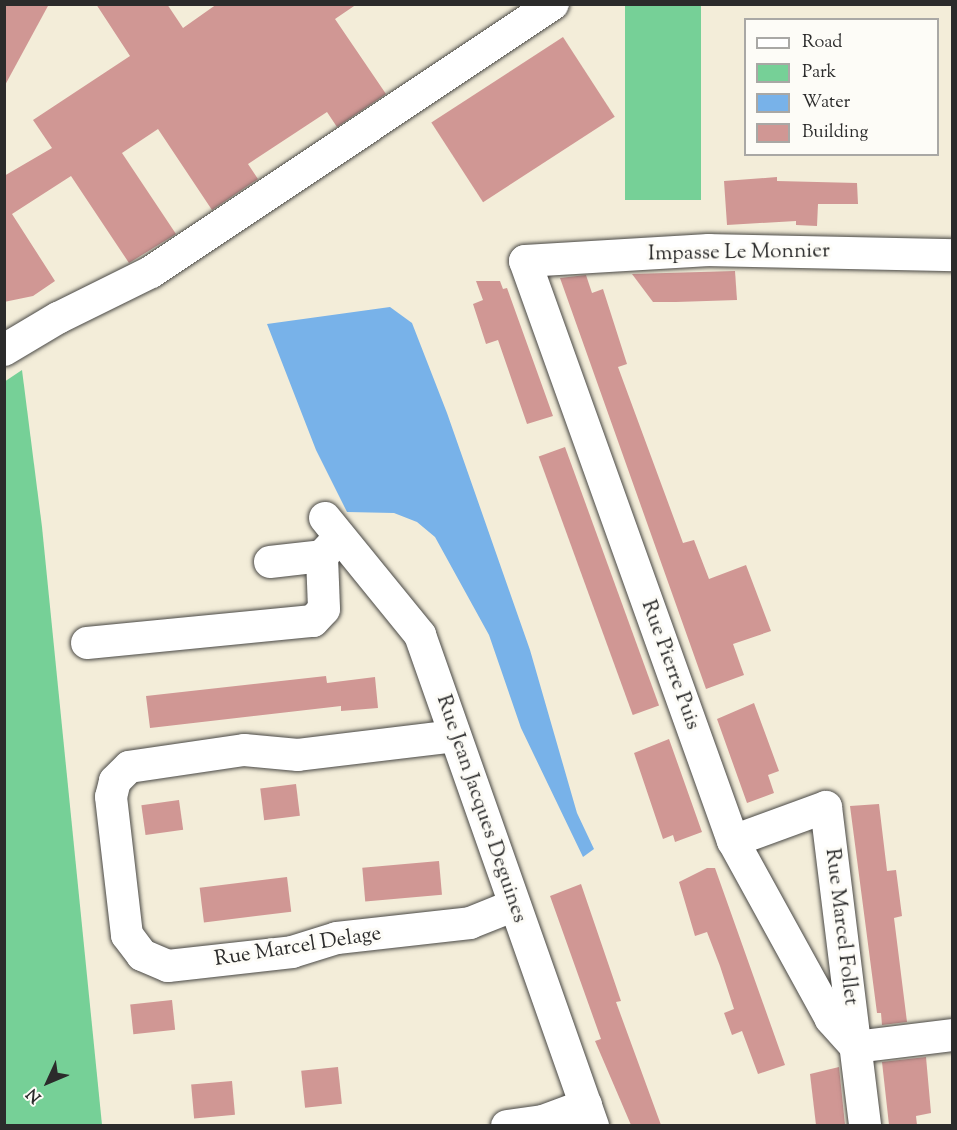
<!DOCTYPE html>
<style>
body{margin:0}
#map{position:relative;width:957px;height:1130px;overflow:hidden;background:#f3edd9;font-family:"Sorts Mill Goudy",serif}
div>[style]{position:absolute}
.green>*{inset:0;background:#76d097;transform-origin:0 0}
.water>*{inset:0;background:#78b2e9}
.building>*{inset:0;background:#d09794;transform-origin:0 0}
.roads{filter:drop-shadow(0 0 2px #494845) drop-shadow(0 0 2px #494845)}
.minor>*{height:32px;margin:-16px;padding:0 16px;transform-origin:16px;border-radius:16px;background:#fff}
span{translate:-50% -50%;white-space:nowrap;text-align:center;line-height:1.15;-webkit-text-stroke:6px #fdfcf7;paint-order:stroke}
.street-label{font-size:21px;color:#2b2b2b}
.frame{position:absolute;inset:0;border:6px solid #2b2b2b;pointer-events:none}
.legend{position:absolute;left:744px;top:18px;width:195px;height:138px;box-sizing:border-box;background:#fdfcf7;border:2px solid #a9a8a5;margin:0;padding:8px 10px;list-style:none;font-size:18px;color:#2b2b2b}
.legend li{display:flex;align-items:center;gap:12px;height:30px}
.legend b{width:30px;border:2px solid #a9a8a5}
.north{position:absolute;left:18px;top:1052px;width:60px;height:60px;-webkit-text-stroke:4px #fdfcf7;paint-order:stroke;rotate:226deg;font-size:16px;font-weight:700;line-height:24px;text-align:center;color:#2b2b2b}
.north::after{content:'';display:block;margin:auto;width:21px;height:27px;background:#2b2b2b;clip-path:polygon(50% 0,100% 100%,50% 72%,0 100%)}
</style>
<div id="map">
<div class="green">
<i style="left:625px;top:5px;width:76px;height:195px"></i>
<i style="clip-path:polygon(22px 370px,42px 527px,102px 1125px,5px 1125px,4px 382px)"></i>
</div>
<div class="water">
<i style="clip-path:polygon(390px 307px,412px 323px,447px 413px,530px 650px,577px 813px,594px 849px,583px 857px,521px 728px,489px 635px,435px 537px,417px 522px,394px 513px,347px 512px,316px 450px,267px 324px)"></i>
</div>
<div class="building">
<i style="clip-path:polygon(4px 4px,49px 4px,4px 87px)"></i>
<i style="clip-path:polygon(96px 4px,167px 4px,183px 28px,217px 4px,357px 4px,335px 19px,386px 94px,337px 127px,327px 112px,248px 164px,258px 179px,212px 210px,158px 129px,122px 153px,176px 234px,129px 263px,71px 176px,12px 214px,55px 281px,33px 296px,4px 302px,4px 176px,52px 148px,33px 120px,130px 56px)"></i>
<i style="left:563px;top:37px;width:95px;height:157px;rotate:57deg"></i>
<i style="clip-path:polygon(777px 177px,777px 181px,857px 183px,858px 204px,818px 204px,817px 226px,796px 225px,796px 221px,727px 225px,724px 181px)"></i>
<i style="clip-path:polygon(735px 271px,737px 300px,676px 302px,653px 302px,632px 274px)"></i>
<i style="clip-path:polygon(586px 275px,592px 293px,603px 289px,627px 364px,618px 367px,683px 543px,694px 540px,709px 579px,746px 565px,771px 631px,733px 644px,744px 675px,706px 689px,560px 278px)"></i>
<i style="clip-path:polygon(476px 281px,500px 281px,503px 289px,507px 288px,553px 416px,527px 424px,498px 340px,486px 344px,473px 304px,483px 300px)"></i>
<i style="left:565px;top:447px;width:275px;height:28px;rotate:70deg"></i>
<i style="clip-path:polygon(326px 676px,327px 683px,375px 677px,378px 708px,341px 711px,341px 706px,150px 728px,146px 696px)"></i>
<i style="clip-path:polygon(754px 703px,779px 771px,768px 775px,774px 793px,747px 803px,717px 719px)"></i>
<i style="clip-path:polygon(669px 739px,702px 832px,675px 842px,673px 835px,663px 839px,634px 753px)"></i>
<i style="left:296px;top:784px;width:32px;height:36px;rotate:83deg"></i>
<i style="left:179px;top:800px;width:30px;height:38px;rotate:82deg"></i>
<i style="clip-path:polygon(879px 804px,887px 871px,896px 870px,902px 916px,894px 918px,907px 1022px,882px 1025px,881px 1013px,877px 1013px,850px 806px)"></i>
<i style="left:439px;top:861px;width:34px;height:77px;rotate:85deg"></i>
<i style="clip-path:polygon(707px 868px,715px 868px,785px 1065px,758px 1074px,742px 1031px,732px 1035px,724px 1013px,734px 1009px,720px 966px,707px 932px,695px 936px,679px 882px)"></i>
<i style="left:287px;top:877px;width:35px;height:88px;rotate:83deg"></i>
<i style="clip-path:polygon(581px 884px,621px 1001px,616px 1002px,661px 1125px,631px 1125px,595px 1041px,601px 1039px,550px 896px)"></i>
<i style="left:172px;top:1000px;width:30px;height:42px;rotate:84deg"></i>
<i style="clip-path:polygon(926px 1057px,931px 1113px,916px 1116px,917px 1125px,889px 1125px,882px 1062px)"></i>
<i style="left:338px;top:1067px;width:37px;height:37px;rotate:84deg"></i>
<i style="clip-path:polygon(839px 1067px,845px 1125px,816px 1125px,810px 1074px)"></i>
<i style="left:232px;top:1081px;width:34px;height:41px;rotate:85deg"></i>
</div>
<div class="roads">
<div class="minor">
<i style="left:4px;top:350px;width:63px;rotate:-30.7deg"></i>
<i style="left:58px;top:318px;width:104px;rotate:-26.3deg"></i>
<i style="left:151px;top:272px;width:483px;rotate:-33.7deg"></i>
<i style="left:325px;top:518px;width:151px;rotate:50.9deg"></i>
<i style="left:420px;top:635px;width:521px;rotate:70.59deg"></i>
<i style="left:270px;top:562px;width:52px;rotate:-6.6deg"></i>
<i style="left:322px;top:556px;width:19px;rotate:-47deg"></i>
<i style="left:87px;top:643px;width:227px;rotate:-5.6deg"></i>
<i style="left:313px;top:621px;width:16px;rotate:-47deg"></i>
<i style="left:324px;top:609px;width:53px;rotate:-92.2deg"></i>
<i style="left:455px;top:736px;width:158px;rotate:173.1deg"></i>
<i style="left:298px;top:755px;width:54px;rotate:-174.7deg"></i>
<i style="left:244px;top:750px;width:116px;rotate:171.6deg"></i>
<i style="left:129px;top:767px;width:20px;rotate:135deg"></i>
<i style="left:115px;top:781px;width:16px;rotate:104deg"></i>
<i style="left:111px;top:797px;width:139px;rotate:83.4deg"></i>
<i style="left:127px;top:935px;width:25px;rotate:53deg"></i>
<i style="left:142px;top:955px;width:28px;rotate:23deg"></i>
<i style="left:168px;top:966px;width:125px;rotate:-6.4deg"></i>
<i style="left:292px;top:952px;width:47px;rotate:-17.3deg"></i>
<i style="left:337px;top:938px;width:134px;rotate:-6.4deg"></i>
<i style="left:470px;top:923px;width:48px;rotate:-21.8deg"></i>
<i style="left:733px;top:841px;width:99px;rotate:-20.1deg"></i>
<i style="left:826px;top:807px;width:321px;rotate:83deg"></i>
<i style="left:856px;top:1047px;width:38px;rotate:-132deg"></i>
<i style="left:831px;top:1019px;width:203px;rotate:-118.8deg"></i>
<i style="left:733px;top:841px;width:616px;rotate:-109.73deg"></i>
<i style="left:525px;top:261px;width:184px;rotate:-3.4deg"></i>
<i style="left:709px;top:250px;width:243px;rotate:1.2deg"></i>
<i style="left:856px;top:1047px;width:97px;rotate:-7.1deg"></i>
<i style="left:507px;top:1126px;width:36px;rotate:-8deg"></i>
<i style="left:543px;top:1121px;width:46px;rotate:-20.4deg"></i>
</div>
</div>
<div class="street-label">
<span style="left:739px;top:253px;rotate:-1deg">Impasse Le Monnier</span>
<span style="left:670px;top:665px;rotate:70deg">Rue Pierre Puis</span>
<span style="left:481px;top:809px;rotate:71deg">Rue Jean Jacques Deguines</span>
<span style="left:841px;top:927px;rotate:83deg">Rue Marcel Follet</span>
<span style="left:298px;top:947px;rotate:-9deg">Rue Marcel Delage</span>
</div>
<div class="frame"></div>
<ul class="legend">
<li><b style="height:8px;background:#fff"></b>Road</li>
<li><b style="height:16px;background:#76d097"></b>Park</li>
<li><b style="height:16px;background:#78b2e9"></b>Water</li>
<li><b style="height:16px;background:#d09794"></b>Building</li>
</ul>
<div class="north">N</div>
</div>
